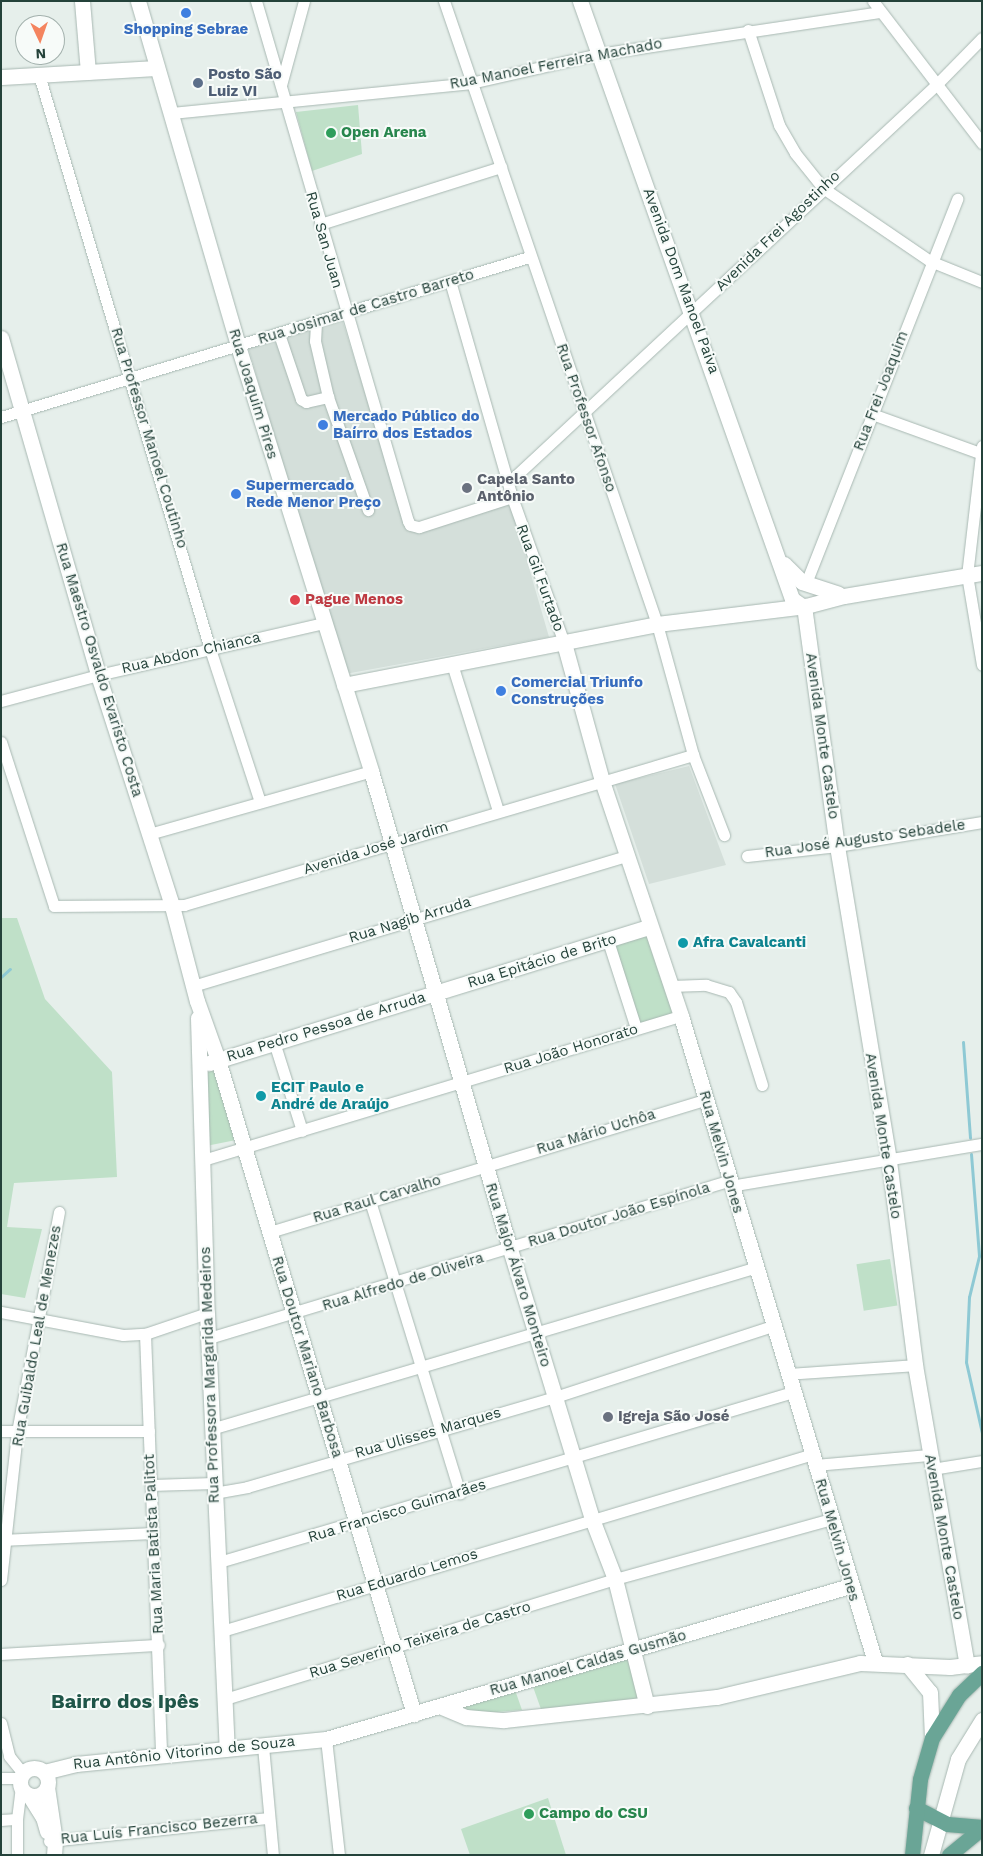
<!DOCTYPE html>
<meta charset="utf-8">
<style>
body{margin:0}
#map{position:relative;width:983px;height:1856px;overflow:hidden;background:#e6efeb;font-family:"Work Sans",sans-serif}
div>[style]{position:absolute}
.built>*{inset:0;background:#d4dfda}
.green>*{inset:0;background:#bfe0c8;transform-origin:0 0}
.stream>*{height:3px;margin:-1.5px;padding:0 1.5px;transform-origin:1.5px;border-radius:1.5px;background:#8ec9d4}
.roads{filter:drop-shadow(0 0 1px #a8b8b2) drop-shadow(0 0 1px #a8b8b2)}
.street>*{height:11px;margin:-5.5px;padding:0 5.5px;transform-origin:5.5px;border-radius:5.5px;background:#fff}
.secondary>*{height:15px;margin:-7.5px;padding:0 7.5px;transform-origin:7.5px;border-radius:7.5px;background:#fff}
.secondary>.ring{margin:-7.5px;padding:0;box-sizing:content-box;background:none;border:15px solid #fff;border-radius:50%}
.primary>*{height:15px;margin:-7.5px;padding:0 7.5px;transform-origin:7.5px;border-radius:7.5px;background:#6aa596}
.dots>*{width:14px;height:14px;translate:-50% -50%;box-sizing:border-box;border:2px solid #f7fbf9;border-radius:50%}
span{translate:-50% -50%;white-space:nowrap;text-align:center;line-height:1.15;-webkit-text-stroke:4px #f7fbf9;paint-order:stroke}
.shop-label{font-size:15px;color:#366cbe;font-weight:700}
.left{translate:0 -50%;text-align:left}
.street-label{font-size:15px;color:#24423a}
.service-label{font-size:15px;color:#4e5e75;font-weight:700}
.leisure-label{font-size:15px;color:#27864d;font-weight:700}
.worship-label{font-size:15px;color:#5b616d;font-weight:700}
.health-label{font-size:15px;color:#be3a42;font-weight:700}
.culture-label{font-size:15px;color:#0d838f;font-weight:700}
.district-label{font-size:20px;color:#1f5548;font-weight:700}
.frame{position:absolute;inset:0;border:2px solid #24423a;pointer-events:none}
.north{position:absolute;left:15px;top:15px;width:50px;height:50px;box-sizing:border-box;background:#f7fbf9;border:1px solid #a3b1ad;border-radius:50%;rotate:177deg;font-size:14px;font-weight:700;line-height:20px;text-align:center;color:#24423a}
.north::after{content:'';display:block;margin:auto;width:18px;height:22px;background:#f4845f;clip-path:polygon(50% 0,100% 100%,50% 72%,0 100%)}
</style>
<div id="map">
<div class="built">
<i style="clip-path:polygon(341px 316px,408px 531px,510px 502px,549px 637px,345px 674px,248px 347px)"></i>
<i style="clip-path:polygon(689px 766px,726px 865px,649px 884px,615px 784px)"></i>
</div>
<div class="green">
<i style="clip-path:polygon(358px 105px,362px 154px,312px 171px,296px 112px)"></i>
<i style="clip-path:polygon(1px 918px,17px 918px,45px 999px,112px 1072px,117px 1177px,14px 1183px,7px 1227px,42px 1229px,25px 1298px,1px 1294px)"></i>
<i style="left:650px;top:930px;width:91px;height:43px;rotate:70deg"></i>
<i style="clip-path:polygon(206px 1067px,214px 1071px,236px 1140px,206px 1146px)"></i>
<i style="left:890px;top:1259px;width:47px;height:34px;rotate:81deg"></i>
<i style="clip-path:polygon(630px 1655px,641px 1703px,542px 1712px,532px 1684px)"></i>
<i style="clip-path:polygon(515px 1690px,522px 1710px,484px 1713px,456px 1708px)"></i>
<i style="clip-path:polygon(548px 1798px,566px 1855px,470px 1855px,461px 1829px)"></i>
</div>
<div class="stream">
<i style="left:1px;top:977px;width:12px;rotate:-42deg"></i>
<i style="left:963px;top:1042px;width:96px;rotate:85.8deg"></i>
<i style="left:971px;top:1154px;width:102px;rotate:85.5deg"></i>
<i style="left:979px;top:1256px;width:42px;rotate:103.7deg"></i>
<i style="left:969px;top:1297px;width:65px;rotate:92.6deg"></i>
<i style="left:966px;top:1362px;width:73px;rotate:77.3deg"></i>
</div>
<div class="roads">
<div class="street">
<i style="left:256px;top:1px;width:542px;rotate:73.71deg"></i>
<i style="left:408px;top:521px;width:4px;rotate:63deg"></i>
<i style="left:410px;top:525px;width:9px;rotate:13deg"></i>
<i style="left:419px;top:527px;width:98px;rotate:-17.9deg"></i>
<i style="left:444px;top:1px;width:658px;rotate:71.12deg"></i>
<i style="left:657px;top:624px;width:136px;rotate:74.6deg"></i>
<i style="left:693px;top:755px;width:86px;rotate:68.8deg"></i>
<i style="left:873px;top:1px;width:179px;rotate:52.5deg"></i>
<i style="left:748px;top:30px;width:100px;rotate:71.9deg"></i>
<i style="left:779px;top:125px;width:32px;rotate:60deg"></i>
<i style="left:795px;top:153px;width:45px;rotate:51.3deg"></i>
<i style="left:823px;top:188px;width:130px;rotate:34.3deg"></i>
<i style="left:930px;top:261px;width:56px;rotate:22deg"></i>
<i style="left:39px;top:75px;width:599px;rotate:73.41deg"></i>
<i style="left:210px;top:649px;width:161px;rotate:71.9deg"></i>
<i style="left:281px;top:85px;width:87px;rotate:-74.7deg"></i>
<i style="left:172px;top:113px;width:301px;rotate:-5.7deg"></i>
<i style="left:471px;top:83px;width:131px;rotate:-12.8deg"></i>
<i style="left:599px;top:54px;width:283px;rotate:-8.5deg"></i>
<i style="left:320px;top:224px;width:190px;rotate:-17.5deg"></i>
<i style="left:450px;top:281px;width:225px;rotate:74deg"></i>
<i style="left:512px;top:497px;width:155px;rotate:70.4deg"></i>
<i style="left:316px;top:323px;width:18px;rotate:93deg"></i>
<i style="left:315px;top:341px;width:57px;rotate:76.9deg"></i>
<i style="left:328px;top:397px;width:120px;rotate:70.5deg"></i>
<i style="left:279px;top:334px;width:69px;rotate:71.3deg"></i>
<i style="left:301px;top:399px;width:6px;rotate:31deg"></i>
<i style="left:306px;top:402px;width:23px;rotate:-13deg"></i>
<i style="left:872px;top:414px;width:115px;rotate:19.9deg"></i>
<i style="left:1px;top:417px;width:552px;rotate:-16.86deg"></i>
<i style="left:982px;top:446px;width:130px;rotate:96.6deg"></i>
<i style="left:967px;top:575px;width:91px;rotate:80.5deg"></i>
<i style="left:508px;top:483px;width:584px;rotate:-42.92deg"></i>
<i style="left:936px;top:85px;width:66px;rotate:-45.6deg"></i>
<i style="left:806px;top:583px;width:413px;rotate:-68.5deg"></i>
<i style="left:452px;top:664px;width:154px;rotate:72.6deg"></i>
<i style="left:1px;top:701px;width:100px;rotate:-15deg"></i>
<i style="left:98px;top:675px;width:231px;rotate:-13deg"></i>
<i style="left:1px;top:742px;width:172px;rotate:72.1deg"></i>
<i style="left:54px;top:906px;width:130px;rotate:-0.4deg"></i>
<i style="left:184px;top:905px;width:531px;rotate:-16.42deg"></i>
<i style="left:149px;top:834px;width:231px;rotate:-15.8deg"></i>
<i style="left:747px;top:856px;width:91px;rotate:-6.3deg"></i>
<i style="left:837px;top:846px;width:147px;rotate:-9.4deg"></i>
<i style="left:608px;top:941px;width:91px;rotate:72.2deg"></i>
<i style="left:193px;top:986px;width:452px;rotate:-16.7deg"></i>
<i style="left:671px;top:986px;width:35px;rotate:-2deg"></i>
<i style="left:706px;top:985px;width:24px;rotate:17deg"></i>
<i style="left:729px;top:992px;width:12px;rotate:55deg"></i>
<i style="left:736px;top:1002px;width:87px;rotate:72.6deg"></i>
<i style="left:274px;top:1042px;width:93px;rotate:72.5deg"></i>
<i style="left:203px;top:1160px;width:499px;rotate:-16.8deg"></i>
<i style="left:730px;top:1186px;width:255px;rotate:-9.5deg"></i>
<i style="left:370px;top:1201px;width:306px;rotate:72.9deg"></i>
<i style="left:270px;top:1232px;width:457px;rotate:-16.9deg"></i>
<i style="left:1px;top:1312px;width:124px;rotate:10.7deg"></i>
<i style="left:123px;top:1335px;width:22px;rotate:-3deg"></i>
<i style="left:145px;top:1334px;width:65px;rotate:-18.7deg"></i>
<i style="left:145px;top:1334px;width:421px;rotate:87.8deg"></i>
<i style="left:209px;top:1338px;width:542px;rotate:-16.83deg"></i>
<i style="left:787px;top:1374px;width:128px;rotate:-4deg"></i>
<i style="left:211px;top:1429px;width:566px;rotate:-16.52deg"></i>
<i style="left:1px;top:1431px;width:148px"></i>
<i style="left:815px;top:1465px;width:114px;rotate:-5deg"></i>
<i style="left:932px;top:1469px;width:51px;rotate:-9.1deg"></i>
<i style="left:151px;top:1485px;width:63px;rotate:-1.8deg"></i>
<i style="left:214px;top:1493px;width:34px;rotate:-10deg"></i>
<i style="left:247px;top:1487px;width:321px;rotate:-16.3deg"></i>
<i style="left:555px;top:1397px;width:228px;rotate:-18.1deg"></i>
<i style="left:1px;top:1540px;width:152px;rotate:-2.6deg"></i>
<i style="left:219px;top:1562px;width:599px;rotate:-16.5deg"></i>
<i style="left:1px;top:1580px;width:149px;rotate:-83.8deg"></i>
<i style="left:17px;top:1432px;width:224px;rotate:-79.2deg"></i>
<i style="left:222px;top:1631px;width:617px;rotate:-16.67deg"></i>
<i style="left:1px;top:1654px;width:158px;rotate:-3.3deg"></i>
<i style="left:225px;top:1699px;width:408px;rotate:-17.1deg"></i>
<i style="left:615px;top:1579px;width:225px;rotate:-15.5deg"></i>
<i style="left:1px;top:1723px;width:34px;rotate:76deg"></i>
<i style="left:9px;top:1756px;width:22px;rotate:51deg"></i>
<i style="left:326px;top:1739px;width:117px;rotate:83.6deg"></i>
<i style="left:263px;top:1746px;width:109px;rotate:84.8deg"></i>
<i style="left:1px;top:1778px;width:19px"></i>
<i style="left:1px;top:1820px;width:16px;rotate:-4deg"></i>
<i style="left:49px;top:1841px;width:221px;rotate:-6deg"></i>
<i style="left:17px;top:1855px;width:36px;rotate:-90deg"></i>
<i style="left:17px;top:1819px;width:31px;rotate:-83deg"></i>
</div>
<div class="secondary">
<i style="left:82px;top:1px;width:71px;rotate:85.2deg"></i>
<i style="left:138px;top:1px;width:359px;rotate:73.8deg"></i>
<i style="left:238px;top:346px;width:445px;rotate:72.6deg"></i>
<i style="left:371px;top:771px;width:498px;rotate:73.8deg"></i>
<i style="left:510px;top:1249px;width:282px;rotate:73.1deg"></i>
<i style="left:592px;top:1519px;width:64px;rotate:69deg"></i>
<i style="left:615px;top:1579px;width:131px;rotate:75.9deg"></i>
<i style="left:580px;top:1px;width:634px;rotate:70.48deg"></i>
<i style="left:792px;top:599px;width:12px;rotate:35deg"></i>
<i style="left:1px;top:77px;width:156px;rotate:-3.3deg"></i>
<i style="left:1px;top:338px;width:351px;rotate:73.9deg"></i>
<i style="left:98px;top:675px;width:243px;rotate:72.2deg"></i>
<i style="left:172px;top:906px;width:98px;rotate:75.3deg"></i>
<i style="left:197px;top:1001px;width:63px;rotate:70.4deg"></i>
<i style="left:218px;top:1060px;width:683px;rotate:73.32deg"></i>
<i style="left:784px;top:564px;width:25px;rotate:45deg"></i>
<i style="left:802px;top:582px;width:38px;rotate:18deg"></i>
<i style="left:804px;top:606px;width:242px;rotate:82.2deg"></i>
<i style="left:837px;top:846px;width:319px;rotate:80.6deg"></i>
<i style="left:889px;top:1161px;width:206px;rotate:82.7deg"></i>
<i style="left:915px;top:1365px;width:305px;rotate:80.2deg"></i>
<i style="left:564px;top:643px;width:143px;rotate:74.6deg"></i>
<i style="left:602px;top:781px;width:248px;rotate:71.4deg"></i>
<i style="left:681px;top:1016px;width:675px;rotate:73.28deg"></i>
<i style="left:344px;top:685px;width:319px;rotate:-11deg"></i>
<i style="left:657px;top:624px;width:150px;rotate:-6.9deg"></i>
<i style="left:806px;top:606px;width:39px;rotate:-15deg"></i>
<i style="left:844px;top:596px;width:140px;rotate:-9.5deg"></i>
<i style="left:198px;top:1018px;width:295px;rotate:88.3deg"></i>
<i style="left:207px;top:1313px;width:436px;rotate:87.4deg"></i>
<i style="left:209px;top:1063px;width:461px;rotate:-17.2deg"></i>
<i style="left:907px;top:1664px;width:36px;rotate:51deg"></i>
<i style="left:930px;top:1692px;width:46px;rotate:87.5deg"></i>
<i style="left:442px;top:1707px;width:26px;rotate:23deg"></i>
<i style="left:466px;top:1717px;width:38px;rotate:5deg"></i>
<i style="left:504px;top:1720px;width:214px;rotate:-6.2deg"></i>
<i style="left:717px;top:1697px;width:147px;rotate:-13.4deg"></i>
<i style="left:860px;top:1663px;width:90px;rotate:2.5deg"></i>
<i style="left:950px;top:1667px;width:32px;rotate:-7deg"></i>
<i class="ring" style="left:20px;top:1768px;width:13px;height:13px"></i>
<i style="left:44px;top:1772px;width:33px;rotate:-14deg"></i>
<i style="left:76px;top:1764px;width:251px;rotate:-5.7deg"></i>
<i style="left:326px;top:1739px;width:546px;rotate:-16.28deg"></i>
<i style="left:47px;top:1787px;width:55px;rotate:81.6deg"></i>
<i style="left:55px;top:1841px;width:14px;rotate:94deg"></i>
<i style="left:29px;top:1795px;width:26px;rotate:58deg"></i>
<i style="left:43px;top:1817px;width:15px;rotate:74deg"></i>
<i style="left:931px;top:1855px;width:100px;rotate:-74.3deg"></i>
<i style="left:958px;top:1759px;width:46px;rotate:-58.4deg"></i>
</div>
<div class="primary">
<i style="left:916px;top:1808px;width:35px;rotate:27deg"></i>
<i style="left:947px;top:1824px;width:35px;rotate:5deg"></i>
<i style="left:912px;top:1855px;width:76px;rotate:-84deg"></i>
<i style="left:920px;top:1779px;width:43px;rotate:-73.7deg"></i>
<i style="left:932px;top:1738px;width:51px;rotate:-57.9deg"></i>
<i style="left:959px;top:1695px;width:32px;rotate:-44deg"></i>
<i style="left:949px;top:1855px;width:43px;rotate:-39.3deg"></i>
</div>
</div>
<div class="dots">
<i style="left:186px;top:13px;background:#3f7fe0"></i>
<i style="left:198px;top:83px;background:#5c6f8a"></i>
<i style="left:331px;top:133px;background:#2e9e5b"></i>
<i style="left:323px;top:425px;background:#3f7fe0"></i>
<i style="left:467px;top:488px;background:#6b7280"></i>
<i style="left:236px;top:494px;background:#3f7fe0"></i>
<i style="left:295px;top:600px;background:#e0444e"></i>
<i style="left:501px;top:691px;background:#3f7fe0"></i>
<i style="left:683px;top:943px;background:#0f9aa8"></i>
<i style="left:261px;top:1096px;background:#0f9aa8"></i>
<i style="left:608px;top:1417px;background:#6b7280"></i>
<i style="left:529px;top:1814px;background:#2e9e5b"></i>
</div>
<div class="shop-label">
<span style="left:186px;top:30px">Shopping Sebrae</span>
<span class="left" style="left:333px;top:425px">Mercado Público do<br>Baírro dos Estados</span>
<span class="left" style="left:246px;top:494px">Supermercado<br>Rede Menor Preço</span>
<span class="left" style="left:511px;top:691px">Comercial Triunfo<br>Construções</span>
</div>
<div class="street-label">
<span style="left:556px;top:64px;rotate:-11deg">Rua Manoel Ferreira Machado</span>
<span style="left:778px;top:231px;rotate:-44deg">Avenida Frei Agostinho</span>
<span style="left:324px;top:240px;rotate:74deg">Rua San Juan</span>
<span style="left:681px;top:281px;rotate:70deg">Avenida Dom Manoel Paiva</span>
<span style="left:366px;top:307px;rotate:-17deg">Rua Josimar de Castro Barreto</span>
<span style="left:881px;top:391px;rotate:-69deg">Rua Frei Joaquim</span>
<span style="left:253px;top:394px;rotate:73deg">Rua Joaquim Pires</span>
<span style="left:586px;top:418px;rotate:71deg">Rua Professor Afonso</span>
<span style="left:149px;top:438px;rotate:73deg">Rua Professor Manoel Coutinho</span>
<span style="left:540px;top:578px;rotate:70deg">Rua Gil Furtado</span>
<span style="left:191px;top:653px;rotate:-13deg">Rua Abdon Chianca</span>
<span style="left:99px;top:670px;rotate:73deg">Rua Maestro Osvaldo Evaristo Costa</span>
<span style="left:822px;top:736px;rotate:82deg">Avenida Monte Castelo</span>
<span style="left:865px;top:839px;rotate:-8deg">Rua José Augusto Sebadele</span>
<span style="left:376px;top:848px;rotate:-17deg">Avenida José Jardim</span>
<span style="left:410px;top:920px;rotate:-17deg">Rua Nagib Arruda</span>
<span style="left:542px;top:961px;rotate:-17deg">Rua Epitácio de Brito</span>
<span style="left:326px;top:1027px;rotate:-17deg">Rua Pedro Pessoa de Arruda</span>
<span style="left:571px;top:1049px;rotate:-17deg">Rua João Honorato</span>
<span style="left:596px;top:1132px;rotate:-17deg">Rua Mário Uchôa</span>
<span style="left:883px;top:1136px;rotate:81deg">Avenida Monte Castelo</span>
<span style="left:721px;top:1152px;rotate:74deg">Rua Melvin Jones</span>
<span style="left:377px;top:1199px;rotate:-17deg">Rua Raul Carvalho</span>
<span style="left:619px;top:1215px;rotate:-17deg">Rua Doutor João Espínola</span>
<span style="left:518px;top:1275px;rotate:73deg">Rua Major Álvaro Monteiro</span>
<span style="left:403px;top:1282px;rotate:-17deg">Rua Alfredo de Oliveira</span>
<span style="left:37px;top:1336px;rotate:-80deg">Rua Guibaldo Leal de Menezes</span>
<span style="left:307px;top:1357px;rotate:73deg">Rua Doutor Mariano Barbosa</span>
<span style="left:210px;top:1375px;rotate:-92deg">Rua Professora Margarida Medeiros</span>
<span style="left:428px;top:1433px;rotate:-16deg">Rua Ulisses Marques</span>
<span style="left:397px;top:1511px;rotate:-17deg">Rua Francisco Guimarães</span>
<span style="left:944px;top:1537px;rotate:80deg">Avenida Monte Castelo</span>
<span style="left:837px;top:1540px;rotate:74deg">Rua Melvin Jones</span>
<span style="left:154px;top:1544px;rotate:-93deg">Rua Maria Batista Palitot</span>
<span style="left:407px;top:1575px;rotate:-17deg">Rua Eduardo Lemos</span>
<span style="left:420px;top:1640px;rotate:-17deg">Rua Severino Teixeira de Castro</span>
<span style="left:588px;top:1663px;rotate:-16deg">Rua Manoel Caldas Gusmão</span>
<span style="left:184px;top:1753px;rotate:-6deg">Rua Antônio Vitorino de Souza</span>
<span style="left:159px;top:1829px;rotate:-6deg">Rua Luís Francisco Bezerra</span>
</div>
<div class="service-label">
<span class="left" style="left:208px;top:83px">Posto São<br>Luiz VI</span>
</div>
<div class="leisure-label">
<span class="left" style="left:341px;top:133px">Open Arena</span>
<span class="left" style="left:539px;top:1814px">Campo do CSU</span>
</div>
<div class="worship-label">
<span class="left" style="left:477px;top:488px">Capela Santo<br>Antônio</span>
<span class="left" style="left:618px;top:1417px">Igreja São José</span>
</div>
<div class="health-label">
<span class="left" style="left:305px;top:600px">Pague Menos</span>
</div>
<div class="culture-label">
<span class="left" style="left:693px;top:943px">Afra Cavalcanti</span>
<span class="left" style="left:271px;top:1096px">ECIT Paulo e<br>André de Araújo</span>
</div>
<div class="district-label">
<span style="left:125px;top:1701px">Bairro dos Ipês</span>
</div>
<div class="frame"></div>
<div class="north">N</div>
</div>
